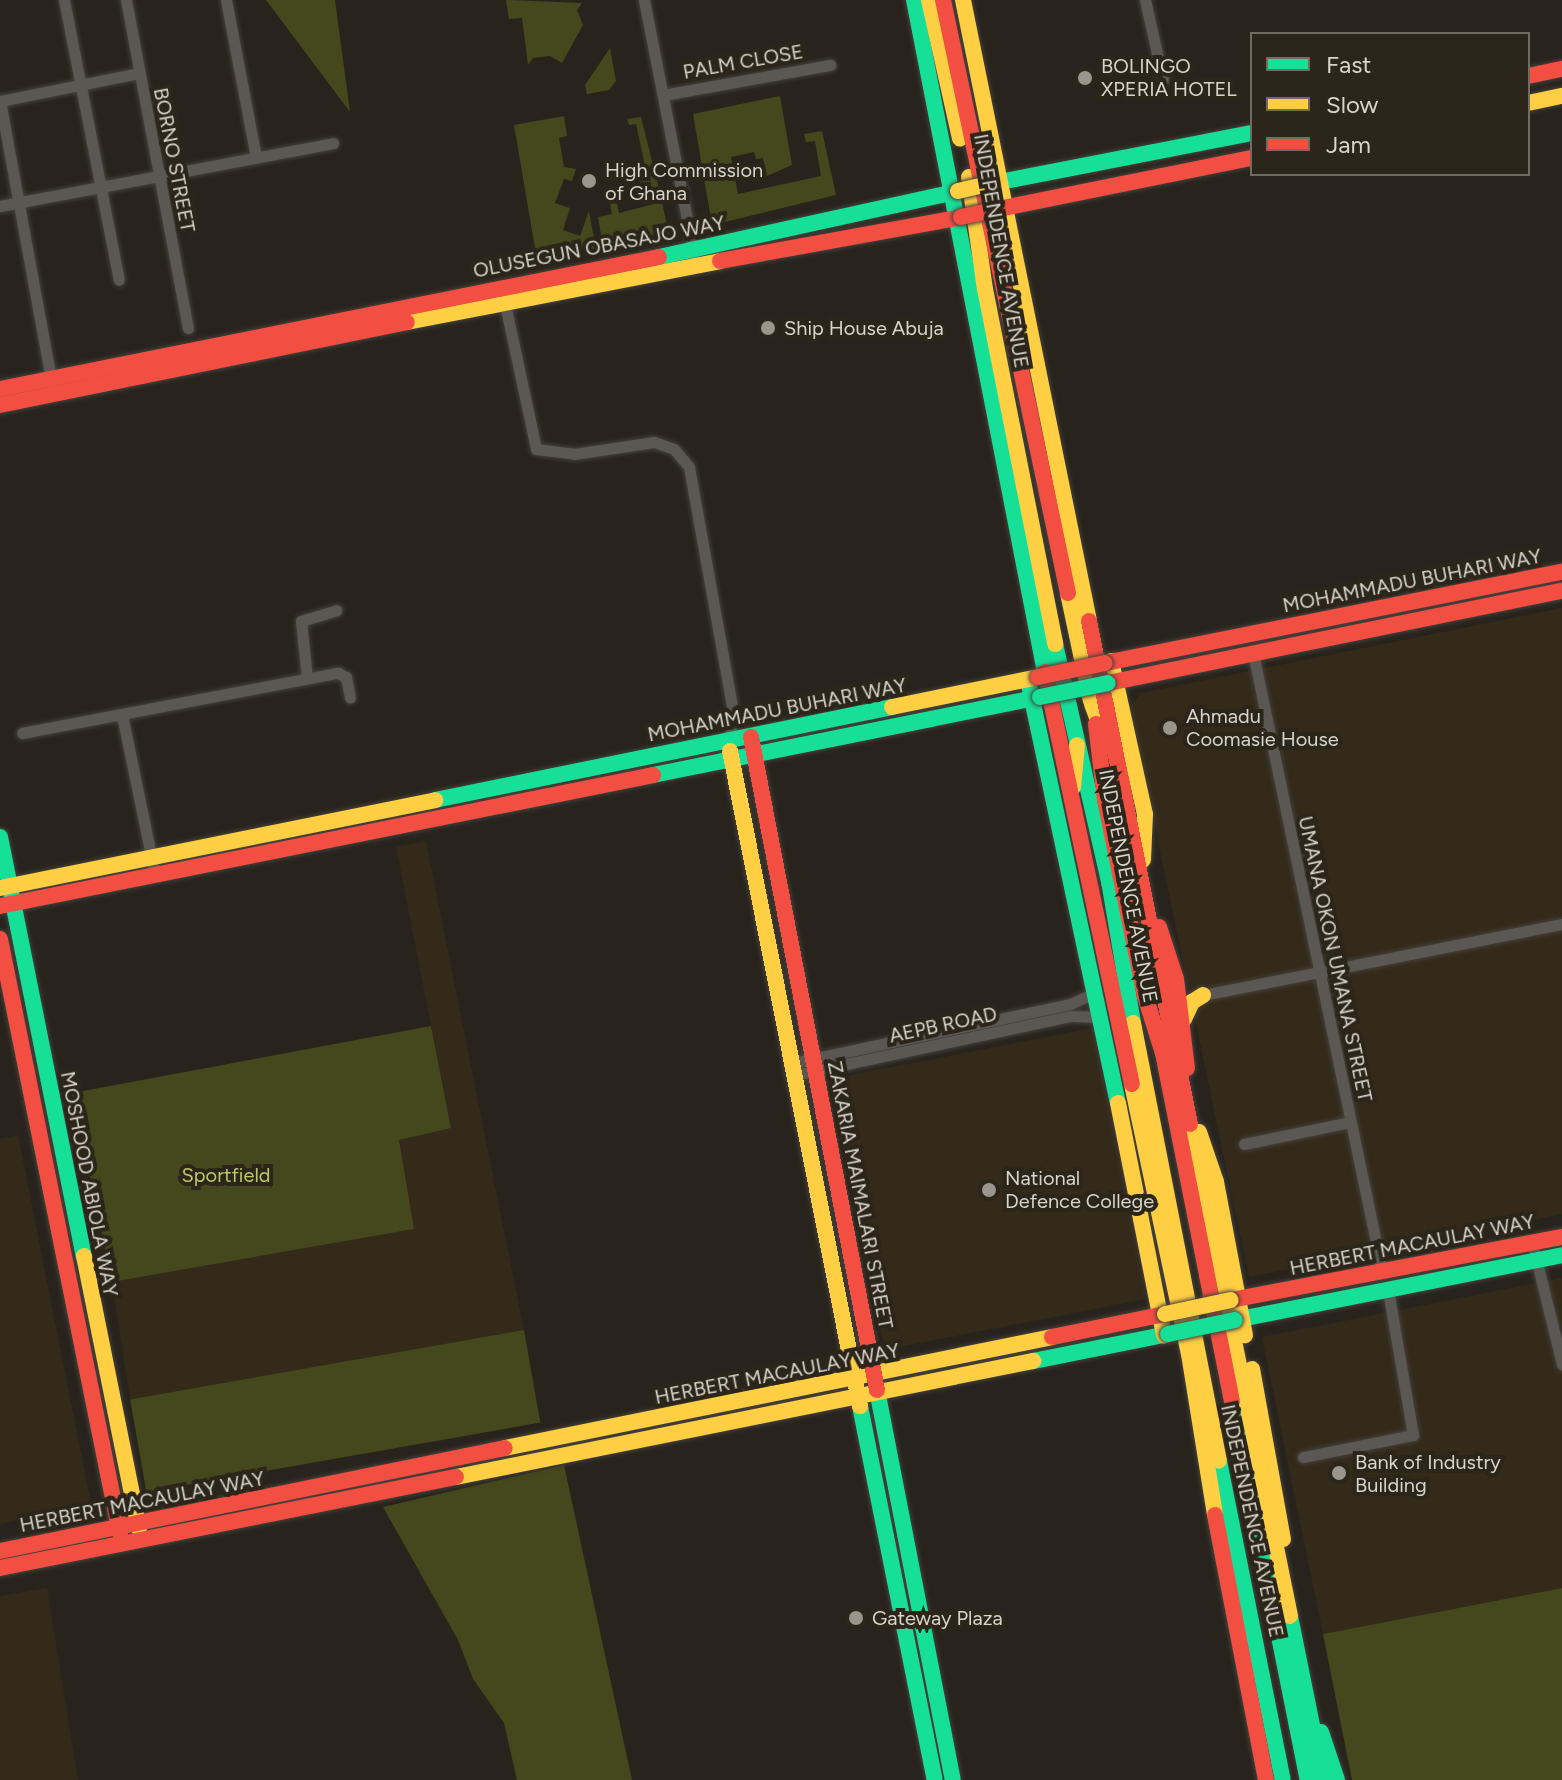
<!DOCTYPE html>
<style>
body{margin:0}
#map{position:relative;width:1562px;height:1780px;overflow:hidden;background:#28241d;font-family:Figtree,sans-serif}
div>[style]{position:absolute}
.built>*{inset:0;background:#342a1a;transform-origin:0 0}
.green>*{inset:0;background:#45471c;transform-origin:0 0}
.roads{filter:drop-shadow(0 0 2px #44403b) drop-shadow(0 0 2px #44403b)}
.street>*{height:11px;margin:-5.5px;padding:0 5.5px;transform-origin:5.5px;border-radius:5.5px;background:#5b5753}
.fast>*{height:16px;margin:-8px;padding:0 8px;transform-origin:8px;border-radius:8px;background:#16e098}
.slow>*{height:16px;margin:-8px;padding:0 8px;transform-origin:8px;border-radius:8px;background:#ffcf43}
.jam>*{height:16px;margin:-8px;padding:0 8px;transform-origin:8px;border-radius:8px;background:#f24e42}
.bridges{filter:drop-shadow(0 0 2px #44403b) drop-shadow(0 0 2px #44403b)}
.fast-bridge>*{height:16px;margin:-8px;padding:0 8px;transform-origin:8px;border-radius:8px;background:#16e098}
.slow-bridge>*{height:16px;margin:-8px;padding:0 8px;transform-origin:8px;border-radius:8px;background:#ffcf43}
.jam-bridge>*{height:16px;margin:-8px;padding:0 8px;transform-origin:8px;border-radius:8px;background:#f24e42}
.dots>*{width:22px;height:22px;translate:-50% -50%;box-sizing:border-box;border:4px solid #2c2519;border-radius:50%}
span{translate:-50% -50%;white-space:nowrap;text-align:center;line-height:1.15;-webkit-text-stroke:8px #2c2519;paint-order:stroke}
.street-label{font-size:20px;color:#d8d3cb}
.poi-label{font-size:20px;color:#d8d3cb}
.left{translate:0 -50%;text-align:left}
.park-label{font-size:20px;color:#c0c765}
.legend{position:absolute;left:1250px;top:32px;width:280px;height:144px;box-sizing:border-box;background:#2c2519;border:2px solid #716b60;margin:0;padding:10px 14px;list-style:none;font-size:24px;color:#d8d3cb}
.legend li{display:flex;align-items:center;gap:16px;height:40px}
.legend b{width:40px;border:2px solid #716b60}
</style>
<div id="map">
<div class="built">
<i style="clip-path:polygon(1562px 608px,1562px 1214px,1249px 1277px,1130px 708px,1141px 693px)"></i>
<i style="clip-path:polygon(426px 841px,524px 1330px,132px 1411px,112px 1282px,413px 1229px,399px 1140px,451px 1127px,396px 847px)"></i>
<i style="left:1093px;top:1028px;width:276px;height:266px;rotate:79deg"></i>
<i style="clip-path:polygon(18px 1135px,91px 1504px,0 1524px,0 1139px)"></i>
<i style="clip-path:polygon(1562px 1278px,1562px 1588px,1323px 1634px,1262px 1337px)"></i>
<i style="clip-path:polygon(47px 1588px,78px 1780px,0 1780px,0 1596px)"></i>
</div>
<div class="green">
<i style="clip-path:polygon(266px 0,335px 0,350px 112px)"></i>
<i style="clip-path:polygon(506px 0,582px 3px,577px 10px,583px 25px,562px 63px,550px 56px,533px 58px,528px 65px,522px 18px,509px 19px)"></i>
<i style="clip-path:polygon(610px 48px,616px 81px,609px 90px,587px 94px,585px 85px)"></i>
<i style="clip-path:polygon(780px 96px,792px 165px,767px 176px,763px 158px,756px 159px,754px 152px,731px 157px,738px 194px,821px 176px,815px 141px,806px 142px,804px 134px,822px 131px,836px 195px,712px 225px,693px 114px)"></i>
<i style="clip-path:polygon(564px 116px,567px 136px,559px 138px,564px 167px,576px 169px,572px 181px,564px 179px,555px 203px,570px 208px,563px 230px,580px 236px,589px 211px,596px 249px,537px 260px,514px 125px)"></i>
<i style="clip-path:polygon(641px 117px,659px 189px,651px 191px,641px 190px,639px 182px,648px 180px,636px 124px,629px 125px,627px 119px)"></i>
<i style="clip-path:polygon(614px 188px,619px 213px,662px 202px,669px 235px,603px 247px,598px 217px,612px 214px,607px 189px)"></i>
<i style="clip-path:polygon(431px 1026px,451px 1128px,399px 1140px,414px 1229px,112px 1282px,72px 1093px)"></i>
<i style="left:524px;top:1330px;width:94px;height:400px;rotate:80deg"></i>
<i style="clip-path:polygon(564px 1465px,632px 1780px,517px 1780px,504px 1723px,473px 1679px,458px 1640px,383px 1507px)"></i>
<i style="clip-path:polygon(1562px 1588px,1562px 1780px,1352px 1780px,1323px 1634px)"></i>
</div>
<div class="roads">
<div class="street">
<i style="left:64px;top:0;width:285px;rotate:78.9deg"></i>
<i style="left:126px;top:0;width:334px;rotate:79.3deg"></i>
<i style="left:226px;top:0;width:160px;rotate:79.2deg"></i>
<i style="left:644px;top:0;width:259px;rotate:78.9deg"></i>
<i style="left:1145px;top:0;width:82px;rotate:77.3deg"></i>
<i style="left:663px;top:95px;width:170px;rotate:-10.2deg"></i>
<i style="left:0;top:101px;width:288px;rotate:79.6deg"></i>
<i style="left:0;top:101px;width:142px;rotate:-11.4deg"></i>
<i style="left:0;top:206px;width:339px;rotate:-10.7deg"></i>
<i style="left:505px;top:304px;width:148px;rotate:77.9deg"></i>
<i style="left:536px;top:449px;width:38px;rotate:7deg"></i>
<i style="left:574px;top:454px;width:81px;rotate:-8.5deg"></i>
<i style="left:654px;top:442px;width:21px;rotate:19deg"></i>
<i style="left:674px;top:449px;width:23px;rotate:50deg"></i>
<i style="left:689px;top:467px;width:254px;rotate:79.8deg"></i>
<i style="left:734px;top:717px;width:25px;rotate:104deg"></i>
<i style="left:1253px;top:653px;width:631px;rotate:78.21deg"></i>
<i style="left:307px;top:678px;width:57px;rotate:-96deg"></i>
<i style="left:301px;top:621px;width:37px;rotate:-17deg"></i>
<i style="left:122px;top:715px;width:162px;rotate:78.3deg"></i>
<i style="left:22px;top:733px;width:322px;rotate:-10.8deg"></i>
<i style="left:338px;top:673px;width:9px;rotate:27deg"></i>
<i style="left:346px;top:677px;width:21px;rotate:79deg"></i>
<i style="left:1203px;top:995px;width:366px;rotate:-11.2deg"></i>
<i style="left:793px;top:1063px;width:283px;rotate:-12deg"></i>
<i style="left:1070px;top:1004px;width:27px;rotate:-24deg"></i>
<i style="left:795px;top:1075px;width:281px;rotate:-12.1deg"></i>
<i style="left:1070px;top:1016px;width:30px;rotate:2deg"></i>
<i style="left:1244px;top:1144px;width:108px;rotate:-11.7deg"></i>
<i style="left:1532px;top:1242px;width:126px;rotate:76.2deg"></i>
<i style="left:1303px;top:1457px;width:112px;rotate:-11.3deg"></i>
<i style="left:1413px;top:1435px;width:147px;rotate:-99.8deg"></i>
</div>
<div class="fast">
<i style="left:914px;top:0;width:685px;rotate:78.97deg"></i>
<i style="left:989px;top:184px;width:268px;rotate:-11deg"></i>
<i style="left:659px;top:257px;width:306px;rotate:-12.4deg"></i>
<i style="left:1055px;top:644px;width:243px;rotate:77.2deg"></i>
<i style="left:1109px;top:881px;width:144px;rotate:80.4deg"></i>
<i style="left:1028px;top:680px;width:432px;rotate:78deg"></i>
<i style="left:653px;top:775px;width:395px;rotate:-11.4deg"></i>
<i style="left:435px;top:800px;width:466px;rotate:-11.5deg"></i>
<i style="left:0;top:837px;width:427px;rotate:78.7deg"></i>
<i style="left:1235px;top:1320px;width:333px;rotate:-11.2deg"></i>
<i style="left:1033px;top:1361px;width:138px;rotate:-11.3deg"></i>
<i style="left:877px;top:1390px;width:397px;rotate:79deg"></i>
<i style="left:1232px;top:1401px;width:387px;rotate:78.7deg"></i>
<i style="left:860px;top:1406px;width:381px;rotate:78.7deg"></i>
<i style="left:1219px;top:1461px;width:325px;rotate:78.7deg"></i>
<i style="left:1290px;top:1616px;width:167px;rotate:78.6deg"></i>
<i style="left:1321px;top:1732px;width:51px;rotate:71.6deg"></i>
</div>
<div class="slow">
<i style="left:929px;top:0;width:142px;rotate:77.4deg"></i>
<i style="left:963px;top:0;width:634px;rotate:78.53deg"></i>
<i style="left:1528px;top:103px;width:35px;rotate:-12deg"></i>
<i style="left:969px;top:177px;width:113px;rotate:81.9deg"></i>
<i style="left:985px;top:289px;width:362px;rotate:78.8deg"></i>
<i style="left:407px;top:322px;width:319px;rotate:-11deg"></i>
<i style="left:1068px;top:593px;width:110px;rotate:78deg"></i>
<i style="left:1111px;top:661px;width:157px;rotate:77.5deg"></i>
<i style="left:1145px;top:814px;width:46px;rotate:92.5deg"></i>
<i style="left:1092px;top:704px;width:40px;rotate:69.8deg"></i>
<i style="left:892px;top:707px;width:149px;rotate:-11.6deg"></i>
<i style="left:730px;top:751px;width:668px;rotate:78.77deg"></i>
<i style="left:1073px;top:787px;width:42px;rotate:-84.6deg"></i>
<i style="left:0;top:888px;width:444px;rotate:-11.4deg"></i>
<i style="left:1184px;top:1019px;width:19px;rotate:-65deg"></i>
<i style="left:1192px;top:1002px;width:13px;rotate:-32deg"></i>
<i style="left:1133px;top:1023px;width:446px;rotate:78.9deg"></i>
<i style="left:1132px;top:1084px;width:276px;rotate:78.1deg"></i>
<i style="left:1189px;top:1354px;width:163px;rotate:80.8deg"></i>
<i style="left:1118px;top:1103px;width:237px;rotate:78.8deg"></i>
<i style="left:1190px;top:1124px;width:502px;rotate:78.51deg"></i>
<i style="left:1199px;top:1132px;width:53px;rotate:71.2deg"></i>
<i style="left:1216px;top:1182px;width:156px;rotate:79.3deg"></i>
<i style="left:84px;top:1256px;width:278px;rotate:78.6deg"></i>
<i style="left:1252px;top:1369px;width:173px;rotate:79.7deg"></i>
<i style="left:505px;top:1448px;width:558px;rotate:-11.47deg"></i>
<i style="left:456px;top:1477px;width:589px;rotate:-11.37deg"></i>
</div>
<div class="jam">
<i style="left:943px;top:0;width:606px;rotate:78.1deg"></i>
<i style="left:1528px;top:76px;width:35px;rotate:-12deg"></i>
<i style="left:993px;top:210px;width:264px;rotate:-11.4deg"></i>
<i style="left:720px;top:261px;width:245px;rotate:-10.3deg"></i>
<i style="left:0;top:389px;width:672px;rotate:-11.33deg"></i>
<i style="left:0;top:405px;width:415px;rotate:-11.5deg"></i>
<i style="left:1089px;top:621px;width:513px;rotate:78.65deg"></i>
<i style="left:1105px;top:663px;width:466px;rotate:-11.3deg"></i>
<i style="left:1045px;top:672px;width:421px;rotate:78.1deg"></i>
<i style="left:1108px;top:683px;width:463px;rotate:-11.5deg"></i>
<i style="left:1096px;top:724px;width:77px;rotate:83.2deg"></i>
<i style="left:1105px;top:800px;width:200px;rotate:78.5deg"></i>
<i style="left:1145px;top:996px;width:60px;rotate:72.5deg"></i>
<i style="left:1163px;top:1053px;width:355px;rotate:78.8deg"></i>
<i style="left:751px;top:737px;width:665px;rotate:79.08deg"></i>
<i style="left:0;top:906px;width:666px;rotate:-11.34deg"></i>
<i style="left:1159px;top:927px;width:55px;rotate:71.9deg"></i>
<i style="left:1176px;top:979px;width:90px;rotate:83deg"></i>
<i style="left:0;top:939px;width:606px;rotate:78.58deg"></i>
<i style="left:1231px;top:1300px;width:337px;rotate:-10.8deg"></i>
<i style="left:1052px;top:1337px;width:115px;rotate:-11.5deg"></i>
<i style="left:1215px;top:1515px;width:270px;rotate:79.1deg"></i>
<i style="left:0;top:1551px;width:515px;rotate:-11.53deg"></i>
<i style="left:0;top:1568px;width:465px;rotate:-11.3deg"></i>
</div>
</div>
<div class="bridges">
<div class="fast-bridge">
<i style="left:1040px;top:697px;width:69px;rotate:-11.6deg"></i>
<i style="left:1168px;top:1334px;width:68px;rotate:-11.8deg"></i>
</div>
<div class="slow-bridge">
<i style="left:958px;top:191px;width:32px;rotate:-13deg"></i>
<i style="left:1165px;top:1314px;width:67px;rotate:-12deg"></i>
</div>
<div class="jam-bridge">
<i style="left:961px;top:217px;width:33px;rotate:-12deg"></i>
<i style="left:1038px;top:677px;width:68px;rotate:-11.8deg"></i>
</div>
</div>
<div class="dots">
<i style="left:1085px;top:78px;background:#9a968e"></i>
<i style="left:589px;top:181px;background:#9a968e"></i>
<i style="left:768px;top:328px;background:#9a968e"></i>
<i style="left:1170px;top:728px;background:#9a968e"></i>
<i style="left:989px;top:1190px;background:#9a968e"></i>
<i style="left:1339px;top:1473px;background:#9a968e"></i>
<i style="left:856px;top:1618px;background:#9a968e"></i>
</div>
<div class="street-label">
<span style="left:743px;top:62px;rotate:-10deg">PALM CLOSE</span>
<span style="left:174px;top:160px;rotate:79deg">BORNO STREET</span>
<span style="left:599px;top:247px;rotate:-11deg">OLUSEGUN OBASAJO WAY</span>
<span style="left:1001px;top:251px;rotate:80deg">INDEPENDENCE AVENUE</span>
<span style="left:1412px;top:581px;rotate:-11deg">MOHAMMADU BUHARI WAY</span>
<span style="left:777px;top:710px;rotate:-11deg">MOHAMMADU BUHARI WAY</span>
<span style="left:1128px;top:886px;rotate:79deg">INDEPENDENCE AVENUE</span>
<span style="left:1335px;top:959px;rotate:78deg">UMANA OKON UMANA STREET</span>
<span style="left:943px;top:1025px;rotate:-12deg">AEPB ROAD</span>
<span style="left:89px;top:1184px;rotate:79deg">MOSHOOD ABIOLA WAY</span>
<span style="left:860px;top:1195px;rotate:79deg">ZAKARIA MAIMALARI STREET</span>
<span style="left:1412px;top:1245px;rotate:-11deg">HERBERT MACAULAY WAY</span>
<span style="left:777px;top:1374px;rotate:-11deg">HERBERT MACAULAY WAY</span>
<span style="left:142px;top:1502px;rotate:-11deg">HERBERT MACAULAY WAY</span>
<span style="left:1252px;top:1521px;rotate:78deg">INDEPENDENCE AVENUE</span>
</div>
<div class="poi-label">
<span class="left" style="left:1101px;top:78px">BOLINGO<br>XPERIA HOTEL</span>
<span class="left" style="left:605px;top:182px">High Commission<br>of Ghana</span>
<span class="left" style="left:784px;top:328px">Ship House Abuja</span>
<span class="left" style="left:1186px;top:728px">Ahmadu<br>Coomasie House</span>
<span class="left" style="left:1005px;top:1190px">National<br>Defence College</span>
<span class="left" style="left:1355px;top:1474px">Bank of Industry<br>Building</span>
<span class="left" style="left:872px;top:1618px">Gateway Plaza</span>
</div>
<div class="park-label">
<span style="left:226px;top:1175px">Sportfield</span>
</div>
<ul class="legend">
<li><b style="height:10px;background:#16e098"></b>Fast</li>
<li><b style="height:10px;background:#ffcf43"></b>Slow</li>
<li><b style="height:10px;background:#f24e42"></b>Jam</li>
</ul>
</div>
